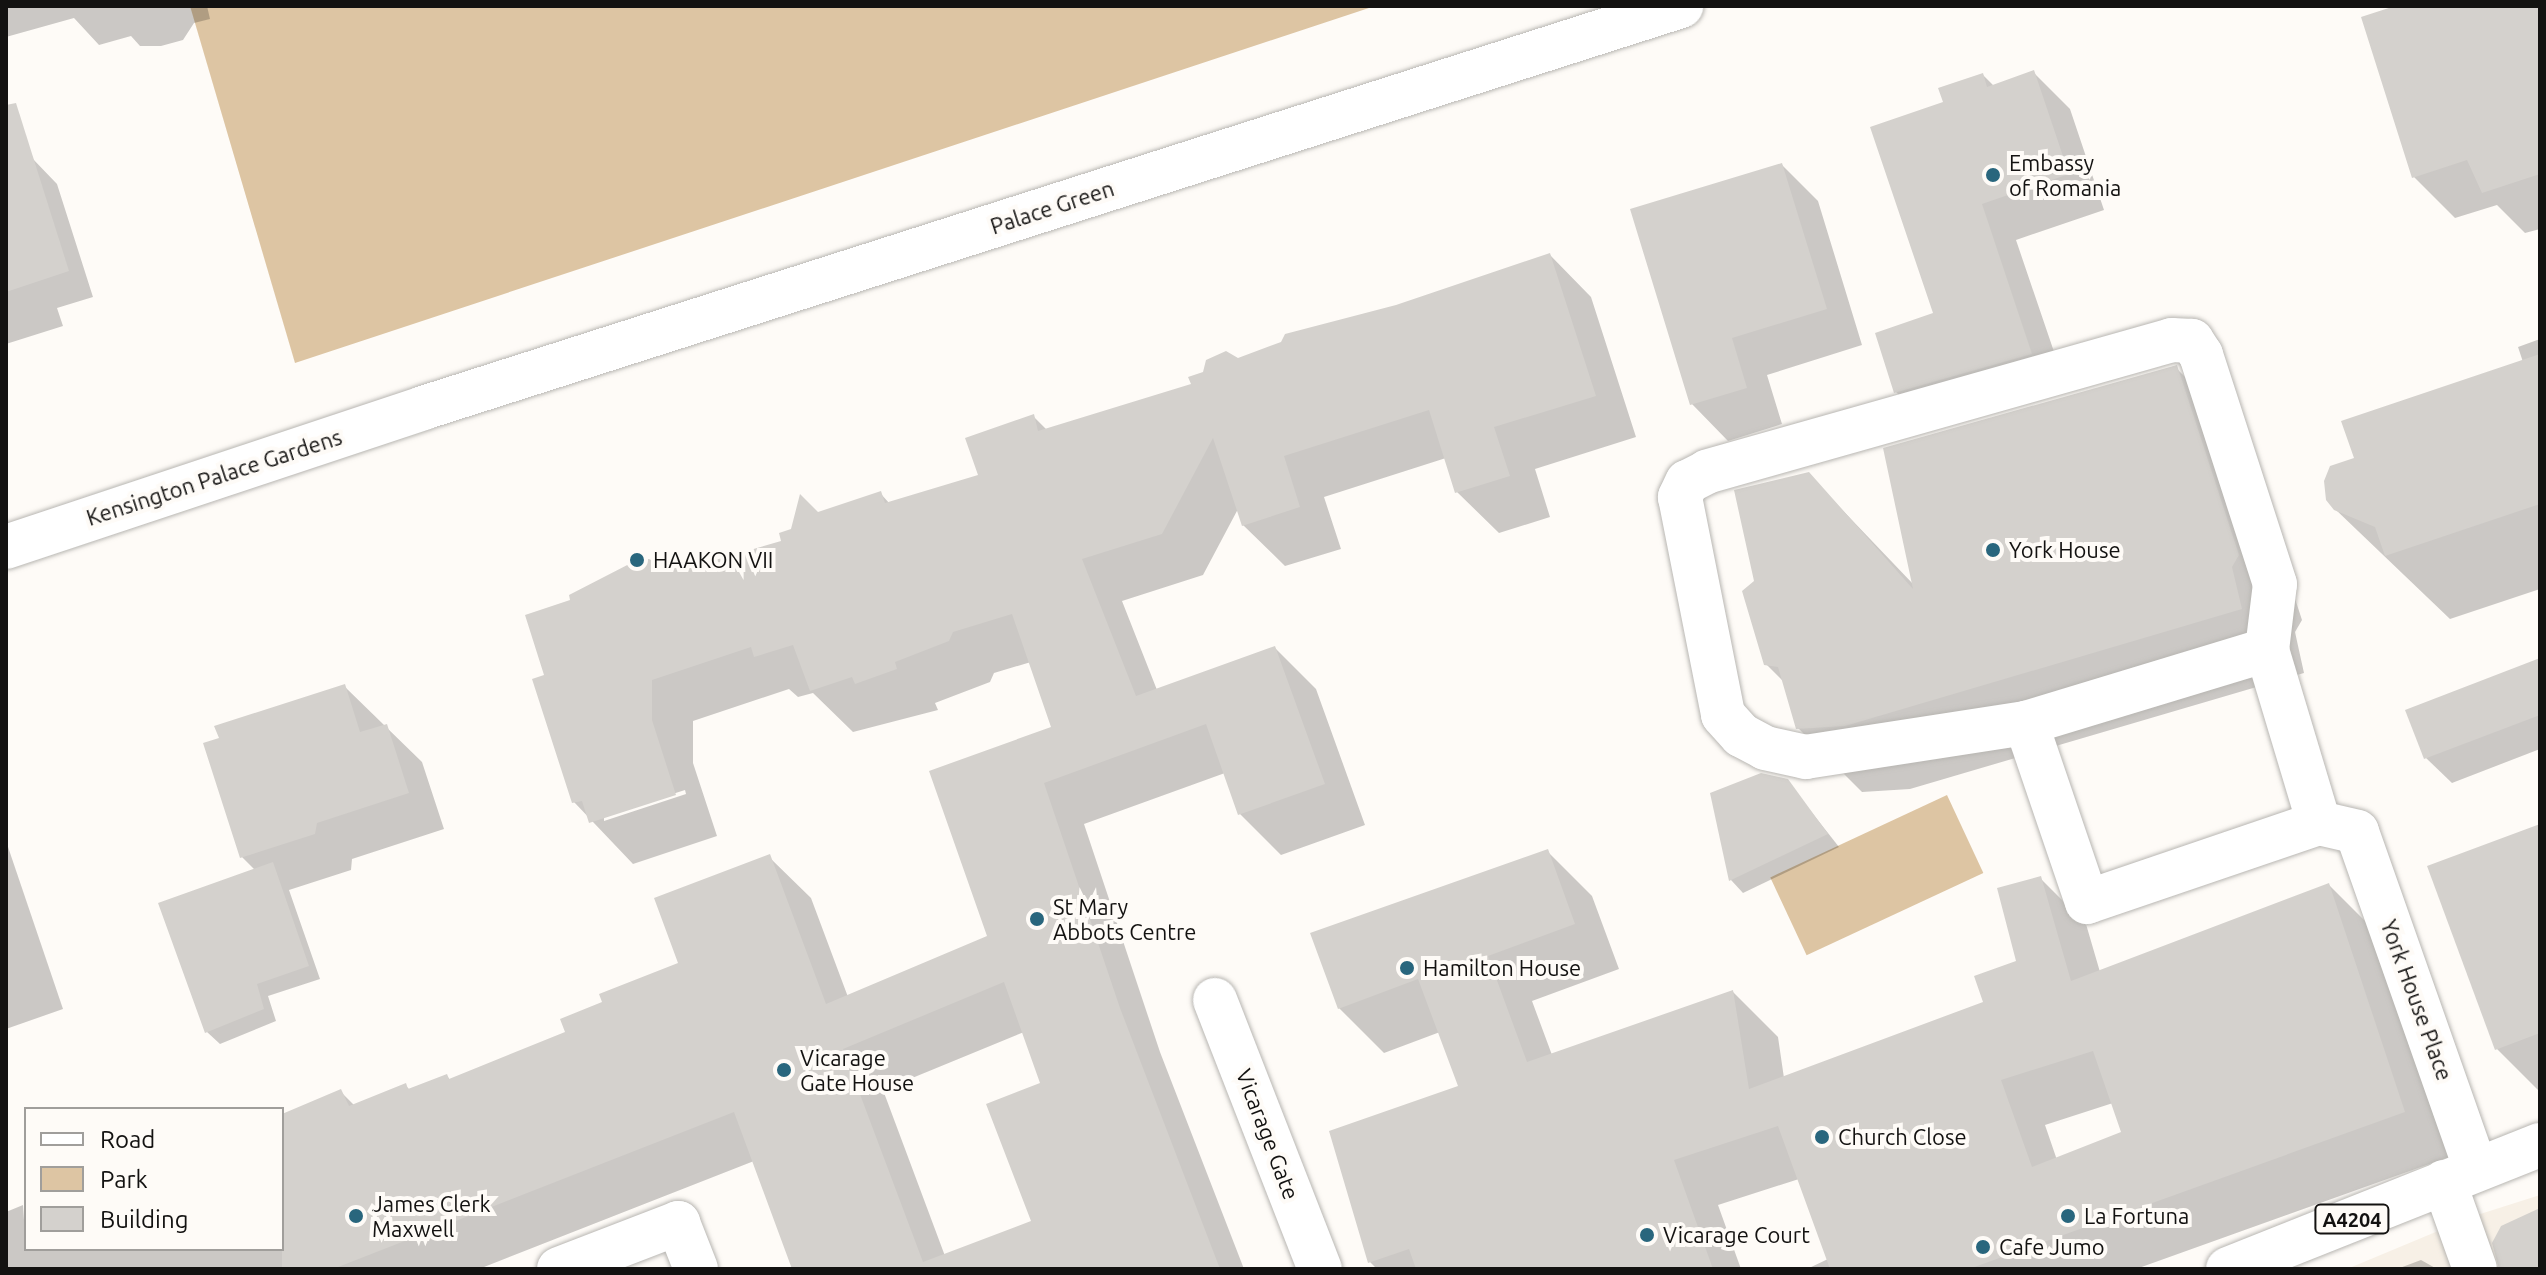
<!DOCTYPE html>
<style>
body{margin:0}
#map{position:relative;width:2546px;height:1275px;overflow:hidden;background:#fefbf7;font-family:Ubuntu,sans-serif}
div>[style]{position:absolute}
.built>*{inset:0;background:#f7f0e6}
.green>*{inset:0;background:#ddc5a3;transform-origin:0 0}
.shadow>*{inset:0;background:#0003}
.building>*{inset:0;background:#d4d1cd}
.roads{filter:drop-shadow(0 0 2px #b8b6b2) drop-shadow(0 0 2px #b8b6b2)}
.minor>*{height:44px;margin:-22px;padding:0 22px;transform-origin:22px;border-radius:22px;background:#fff}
.major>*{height:44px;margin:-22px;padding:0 22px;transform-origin:22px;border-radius:22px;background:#fff}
.dots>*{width:22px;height:22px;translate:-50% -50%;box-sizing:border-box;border:4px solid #fefbf7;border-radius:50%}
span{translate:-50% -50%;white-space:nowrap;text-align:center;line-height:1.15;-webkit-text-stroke:8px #fefbf7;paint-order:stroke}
.shield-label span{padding:2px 6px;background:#fefbf7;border:2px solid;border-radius:6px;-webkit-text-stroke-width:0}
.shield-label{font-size:20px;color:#131211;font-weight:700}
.poi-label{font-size:22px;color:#131211}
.left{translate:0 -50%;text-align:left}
.street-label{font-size:22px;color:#131211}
.frame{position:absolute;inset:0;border:8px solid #131211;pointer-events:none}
.legend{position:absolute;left:24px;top:1107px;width:260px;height:144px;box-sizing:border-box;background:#fefbf7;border:2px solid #a09e9b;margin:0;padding:10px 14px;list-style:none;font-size:24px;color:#131211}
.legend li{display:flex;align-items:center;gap:16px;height:40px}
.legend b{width:40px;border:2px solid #a09e9b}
</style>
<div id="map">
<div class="built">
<i style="clip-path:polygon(2540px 1195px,2540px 1269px,2347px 1269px,2474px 1216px)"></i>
</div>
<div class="green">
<i style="clip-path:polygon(190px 6px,1375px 6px,295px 363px)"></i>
<i style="left:1947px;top:795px;width:86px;height:195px;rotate:65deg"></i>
</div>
<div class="shadow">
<i style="clip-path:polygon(6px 6px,207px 6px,210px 19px,194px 23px,183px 40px,161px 46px,140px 46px,131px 36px,99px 45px,74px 18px,6px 37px)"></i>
<i style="clip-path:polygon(2402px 6px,2540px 6px,2540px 229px,2525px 233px,2497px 205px,2455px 218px,2414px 177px)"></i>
<i style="clip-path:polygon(2034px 73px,2070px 109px,2104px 210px,2016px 240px,2067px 390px,1932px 428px,1896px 392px,1935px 314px,1945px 104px,1983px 75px,1994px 86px)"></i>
<i style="clip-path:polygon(32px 158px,57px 184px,93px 297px,57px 308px,63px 326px,6px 344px,6px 167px)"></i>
<i style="clip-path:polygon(1782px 165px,1818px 201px,1862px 345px,1767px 375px,1782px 424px,1728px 441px,1692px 404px)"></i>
<i style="clip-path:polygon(evenodd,1550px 255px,1591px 297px,1636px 437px,1535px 469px,1550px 517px,1499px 533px,1457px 492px,1446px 458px,1324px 497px,1341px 549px,1285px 566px,1243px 525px,1238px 509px,1203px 575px,1122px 601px,1157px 690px,1275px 648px,1316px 689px,1365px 825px,1281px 855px,1240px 814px,1225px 773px,1084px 824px,1160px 1052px,1244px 1269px,795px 1269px,754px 1161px,479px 1269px,6px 1269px,6px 1212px,23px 1205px,26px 1249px,282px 1249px,282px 1120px,341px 1092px,355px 1106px,405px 1085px,411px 1091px,447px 1076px,451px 1081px,567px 1033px,605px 1003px,681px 964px,769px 857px,811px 898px,848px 997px,990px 937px,1054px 728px,1031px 662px,994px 673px,990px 682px,935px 703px,938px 710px,853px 732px,813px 693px,798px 697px,789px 689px,693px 721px,693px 763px,717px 836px,633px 864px,574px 802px,547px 676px,671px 572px,784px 542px,818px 514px,881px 494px,890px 504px,981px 476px,1034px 417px,1047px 430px,1193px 386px,1238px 360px,1550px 255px,685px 790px,686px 794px,604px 821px,604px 816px,685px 790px,1550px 255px,1024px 1032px,1042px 1084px,1034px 1222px,945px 1256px,883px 1090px,1024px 1032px)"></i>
<i style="clip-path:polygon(2540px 339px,2540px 589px,2450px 619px,2335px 509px,2356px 459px,2523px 362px,2518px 347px)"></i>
<i style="clip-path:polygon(2176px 368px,2240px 431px,2302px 620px,2295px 632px,2304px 673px,1910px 789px,1862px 792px,1798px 728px,1785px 683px,1766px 664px,1756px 581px,1808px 474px,1914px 585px)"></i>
<i style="clip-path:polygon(2540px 671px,2540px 749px,2452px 783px,2426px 758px)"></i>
<i style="clip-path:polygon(344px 686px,422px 762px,444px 829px,352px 859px,351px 870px,289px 890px,320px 979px,268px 996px,276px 1021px,220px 1044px,207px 1032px,255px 870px,242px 857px)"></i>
<i style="clip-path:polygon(1787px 781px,1839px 847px,1743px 893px,1731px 880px,1712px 794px)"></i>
<i style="clip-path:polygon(2540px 827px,2540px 1092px,2497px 1049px)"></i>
<i style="clip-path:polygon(6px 841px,63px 1009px,6px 1029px)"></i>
<i style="clip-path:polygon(evenodd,1547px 851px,1592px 896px,1619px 969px,1532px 1001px,1552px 1055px,1733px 992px,1778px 1037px,1784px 1078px,1986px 1003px,2018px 962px,2041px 879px,2086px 924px,2100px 972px,2329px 885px,2374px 930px,2449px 1157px,2136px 1269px,1807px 1269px,1828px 1259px,1799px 1179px,1718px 1205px,1741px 1269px,1377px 1269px,1370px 1262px,1461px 1087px,1440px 1032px,1384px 1053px,1339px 1008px,1547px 851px,2113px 1103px,2124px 1133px,2057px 1160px,2045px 1125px,2113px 1103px)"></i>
<i style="clip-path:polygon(2421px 1260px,2437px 1269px,2397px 1269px)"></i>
</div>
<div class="building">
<i style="clip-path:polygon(2395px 6px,2540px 6px,2540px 174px,2482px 193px,2467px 160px,2412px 178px,2361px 17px)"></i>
<i style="clip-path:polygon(2034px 70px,2069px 174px,1982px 204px,2032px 354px,1894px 393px,1875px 333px,1933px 313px,1870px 127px,1943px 102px,1938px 88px,1983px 73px,1987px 87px)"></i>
<i style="clip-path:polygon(16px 103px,69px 271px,6px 292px,6px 105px)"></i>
<i style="clip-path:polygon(1782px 163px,1827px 309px,1732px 338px,1747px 388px,1690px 405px,1630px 209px)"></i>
<i style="clip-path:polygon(evenodd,1550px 253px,1596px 396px,1494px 427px,1510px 476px,1455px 493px,1429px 410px,1284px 456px,1300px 507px,1242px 526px,1213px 438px,1162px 534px,1082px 559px,1136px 696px,1275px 646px,1325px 784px,1238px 815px,1206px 724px,1044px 783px,1120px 1008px,1220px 1269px,792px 1269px,734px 1112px,333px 1269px,282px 1269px,282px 1114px,341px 1089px,349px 1106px,406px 1083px,408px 1089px,447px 1074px,449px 1079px,565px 1032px,560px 1019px,602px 1002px,599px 994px,678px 963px,654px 898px,770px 854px,826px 1004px,987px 936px,929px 771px,1051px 727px,1012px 614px,953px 632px,949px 641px,895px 662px,897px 669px,855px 684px,852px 677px,810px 691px,793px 645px,754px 657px,751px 647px,652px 680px,652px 720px,676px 795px,589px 823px,582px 801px,572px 803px,532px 679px,544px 675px,525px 615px,570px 600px,569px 595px,637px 560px,649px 559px,671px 569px,690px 563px,691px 567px,781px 541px,779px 533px,791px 529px,800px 494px,818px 512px,881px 491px,885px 503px,978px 475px,965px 438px,1034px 414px,1038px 431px,1191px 384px,1188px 377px,1203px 372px,1206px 360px,1226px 351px,1238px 358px,1281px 342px,1285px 334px,1396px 305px,1550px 253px,1004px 982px,1040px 1083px,986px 1104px,1031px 1221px,923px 1262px,843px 1049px,1004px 982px)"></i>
<i style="clip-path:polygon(2540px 354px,2540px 504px,2385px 556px,2375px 527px,2334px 510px,2326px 500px,2324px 481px,2330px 466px,2354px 458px,2341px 421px)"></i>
<i style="clip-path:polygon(2177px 365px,2239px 555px,2232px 567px,2242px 609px,1845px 726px,1796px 729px,1778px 667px,1764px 665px,1742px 591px,1754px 581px,1734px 490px,1809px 472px,1913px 589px,1883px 448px)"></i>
<i style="clip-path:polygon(2540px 658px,2540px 715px,2424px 759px,2405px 710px)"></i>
<i style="clip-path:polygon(345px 684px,360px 732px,387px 724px,409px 793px,317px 823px,315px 834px,240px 858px,203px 743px,219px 738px,214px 726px)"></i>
<i style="clip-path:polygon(1761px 773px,1788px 779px,1828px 834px,1729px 881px,1710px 793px)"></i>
<i style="clip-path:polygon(2540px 824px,2540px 1033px,2495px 1050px,2427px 866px)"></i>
<i style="clip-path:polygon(evenodd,1548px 849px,1575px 924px,1488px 956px,1527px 1062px,1733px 990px,1749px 1089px,1983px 1002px,1974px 976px,2016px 961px,1997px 888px,2041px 876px,2071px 981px,2329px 883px,2405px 1112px,1969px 1269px,1830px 1269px,1778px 1126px,1674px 1160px,1713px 1269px,1416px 1269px,1409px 1249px,1368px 1263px,1329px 1131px,1458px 1086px,1418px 979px,1338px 1009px,1310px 933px,1548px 849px,2093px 1051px,2121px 1132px,2032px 1167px,2001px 1080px,2093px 1051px)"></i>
<i style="clip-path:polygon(273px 862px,309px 966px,257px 984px,264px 1009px,205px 1033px,158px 903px)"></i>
<i style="clip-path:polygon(2540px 1208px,2540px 1269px,2499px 1269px,2492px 1243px,2501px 1226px)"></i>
</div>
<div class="roads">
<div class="minor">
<i style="left:6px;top:547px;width:440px;rotate:-18.4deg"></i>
<i style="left:423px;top:408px;width:1321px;rotate:-17.72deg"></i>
<i style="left:2267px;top:650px;width:66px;rotate:-83.1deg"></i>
<i style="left:2275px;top:584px;width:241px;rotate:-107.9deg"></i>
<i style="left:2201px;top:355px;width:17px;rotate:-123deg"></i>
<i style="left:2192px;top:341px;width:20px;rotate:-177deg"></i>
<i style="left:2172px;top:340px;width:483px;rotate:164.2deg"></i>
<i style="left:1707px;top:472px;width:22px;rotate:153deg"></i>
<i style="left:1687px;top:482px;width:17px;rotate:115deg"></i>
<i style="left:1680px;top:497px;width:222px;rotate:78.8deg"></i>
<i style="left:1723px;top:715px;width:27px;rotate:48deg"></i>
<i style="left:1741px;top:735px;width:27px;rotate:28deg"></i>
<i style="left:1765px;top:748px;width:42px;rotate:12.4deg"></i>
<i style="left:1806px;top:757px;width:223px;rotate:-8.8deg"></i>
<i style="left:2026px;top:723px;width:252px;rotate:-16.9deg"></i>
<i style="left:2267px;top:650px;width:181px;rotate:73.3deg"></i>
<i style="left:2026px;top:723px;width:189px;rotate:71.2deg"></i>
<i style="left:2087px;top:902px;width:245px;rotate:-18.8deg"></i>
<i style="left:2319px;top:823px;width:39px;rotate:13deg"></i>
<i style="left:2357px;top:832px;width:357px;rotate:70.6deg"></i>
<i style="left:1215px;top:1000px;width:289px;rotate:68.7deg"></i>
<i style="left:2444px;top:1182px;width:92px;rotate:70.4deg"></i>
</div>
<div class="major">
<i style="left:559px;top:1269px;width:128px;rotate:-21.1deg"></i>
<i style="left:678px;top:1223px;width:49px;rotate:68.6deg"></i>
<i style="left:2228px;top:1269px;width:336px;rotate:-21.7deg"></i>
</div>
</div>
<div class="dots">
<i style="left:1993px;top:175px;background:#29667d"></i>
<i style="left:1993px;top:550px;background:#29667d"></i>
<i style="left:637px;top:560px;background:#29667d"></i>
<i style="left:1037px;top:919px;background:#29667d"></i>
<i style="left:1407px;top:968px;background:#29667d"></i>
<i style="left:784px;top:1070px;background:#29667d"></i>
<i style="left:1822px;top:1137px;background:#29667d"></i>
<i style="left:356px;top:1216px;background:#29667d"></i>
<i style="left:2068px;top:1216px;background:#29667d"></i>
<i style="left:1647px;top:1235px;background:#29667d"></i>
<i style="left:1983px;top:1247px;background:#29667d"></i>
</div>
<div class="shield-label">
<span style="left:2352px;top:1219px">A4204</span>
</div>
<div class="poi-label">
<span class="left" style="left:2009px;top:175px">Embassy<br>of Romania</span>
<span class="left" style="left:2009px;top:550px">York House</span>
<span class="left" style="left:653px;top:560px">HAAKON VII</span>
<span class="left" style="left:1053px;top:919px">St Mary<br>Abbots Centre</span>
<span class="left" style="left:1423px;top:968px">Hamilton House</span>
<span class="left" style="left:800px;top:1070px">Vicarage<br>Gate House</span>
<span class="left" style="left:1838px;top:1137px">Church Close</span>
<span class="left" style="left:372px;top:1216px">James Clerk<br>Maxwell</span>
<span class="left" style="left:2084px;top:1216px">La Fortuna</span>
<span class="left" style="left:1663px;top:1235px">Vicarage Court</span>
<span class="left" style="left:1999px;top:1247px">Cafe Jumo</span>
</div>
<div class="street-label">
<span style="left:1052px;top:207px;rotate:-18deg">Palace Green</span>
<span style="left:214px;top:477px;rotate:-18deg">Kensington Palace Gardens</span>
<span style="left:2417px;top:1000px;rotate:70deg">York House Place</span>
<span style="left:1268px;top:1134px;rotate:69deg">Vicarage Gate</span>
</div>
<div class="frame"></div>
<ul class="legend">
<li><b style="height:10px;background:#fff"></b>Road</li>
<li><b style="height:22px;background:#ddc5a3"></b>Park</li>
<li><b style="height:22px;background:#d4d1cd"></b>Building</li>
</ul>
</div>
